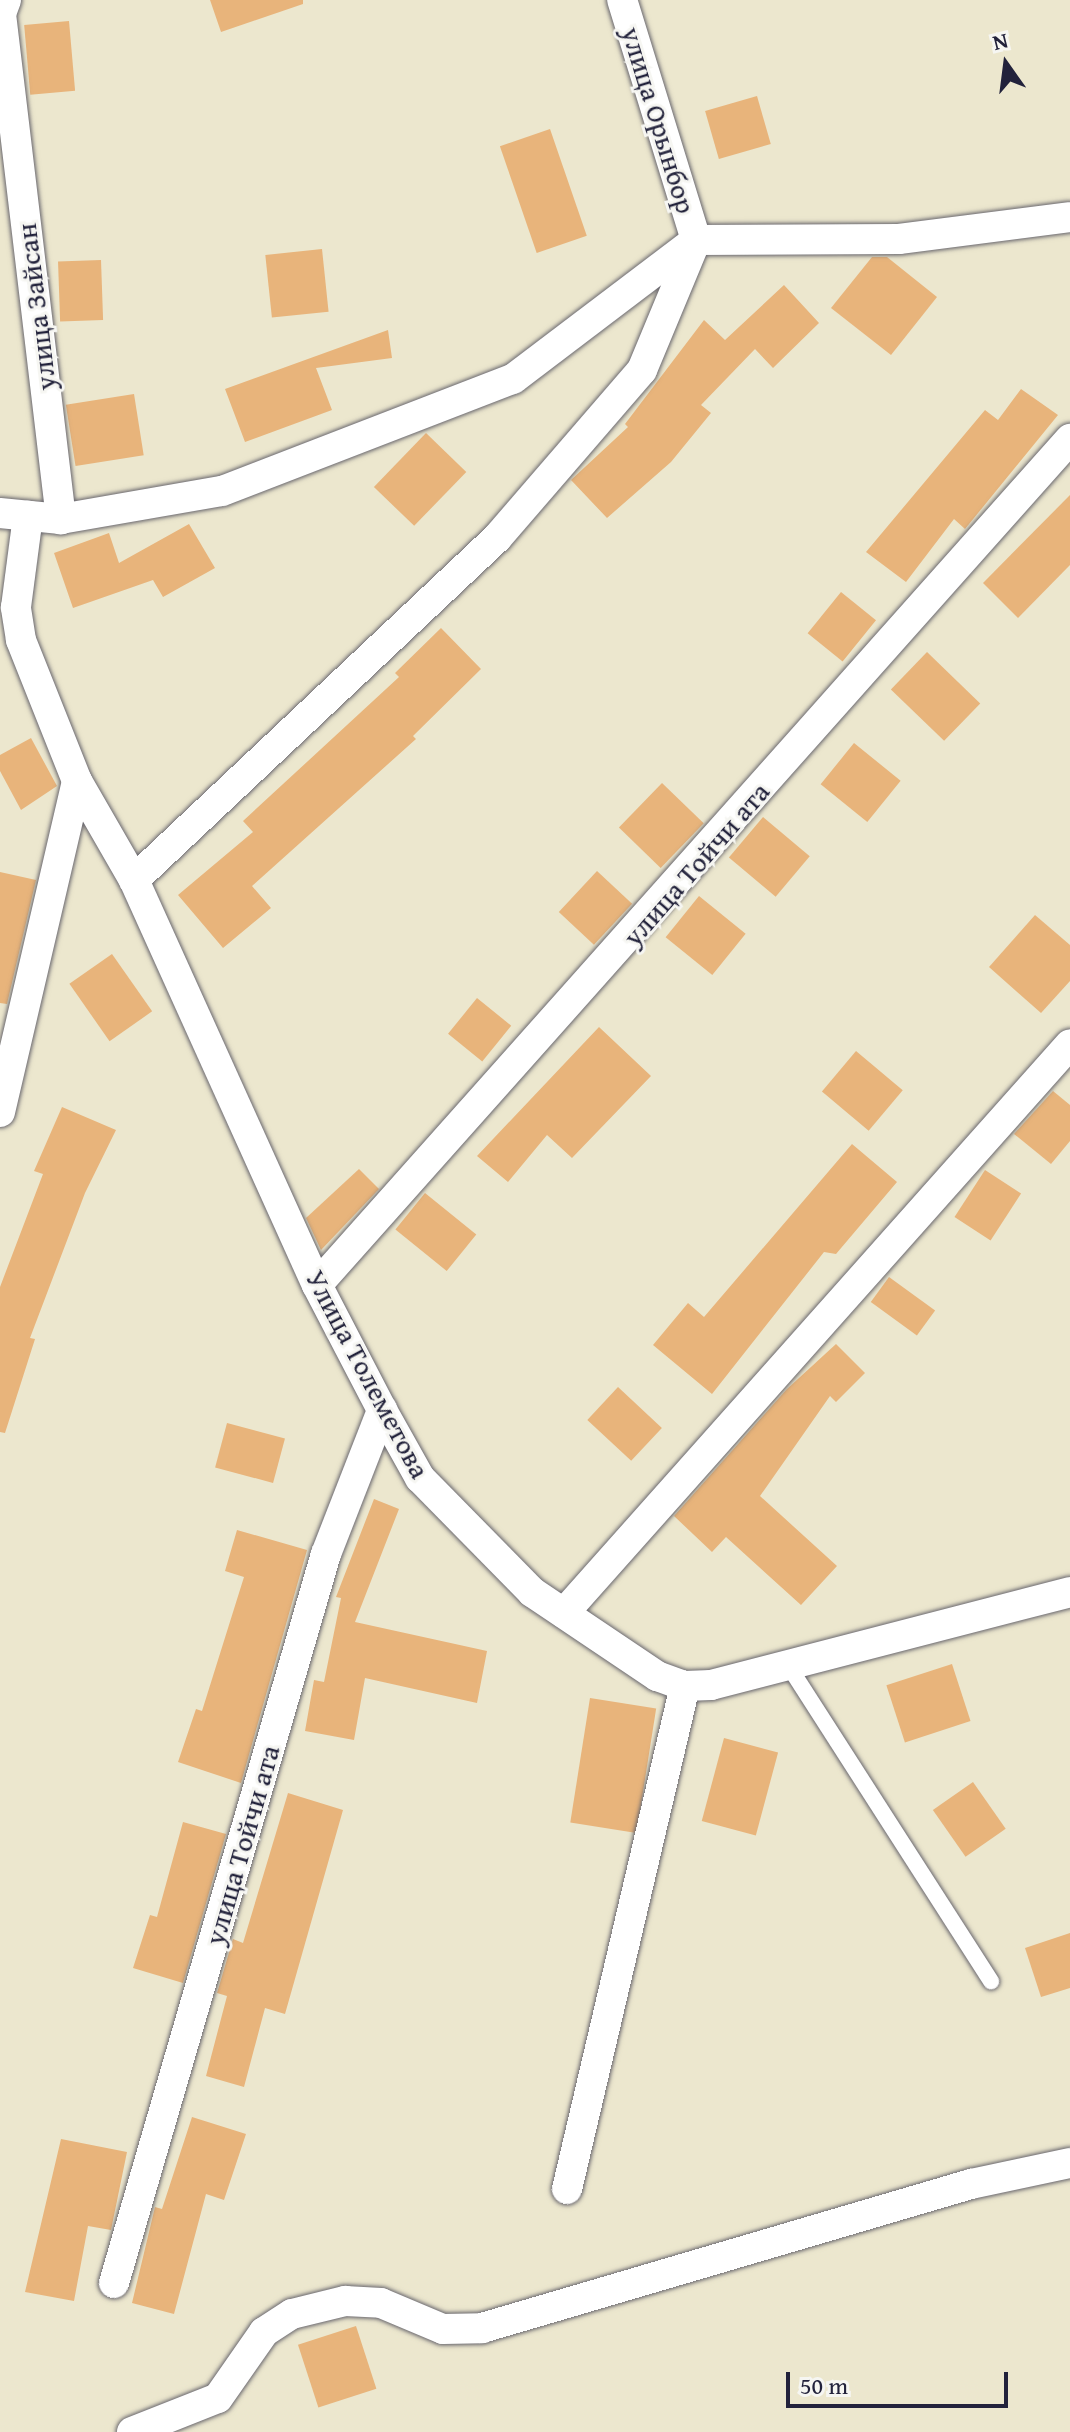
<!DOCTYPE html>
<meta charset="utf-8">
<style>
body{margin:0}
#map{position:relative;width:1070px;height:2432px;overflow:hidden;background:#ece7ce;font-family:"Gentium Book Plus",serif}
div>[style]{position:absolute}
.building>*{inset:0;background:#e8b47b;transform-origin:0 0}
.roads{filter:drop-shadow(0 0 2px #69676e) drop-shadow(0 0 2px #69676e)}
.lane>*{height:16px;margin:-8px;padding:0 8px;transform-origin:8px;border-radius:8px;background:#fff}
.street>*{height:30px;margin:-15px;padding:0 15px;transform-origin:15px;border-radius:15px;background:#fff}
span{translate:-50% -50%;white-space:nowrap;text-align:center;line-height:1.15;-webkit-text-stroke:6px #f6f6f2;paint-order:stroke}
.street-label{font-size:28px;color:#22223b}
.north{position:absolute;left:966px;top:24px;width:80px;height:80px;-webkit-text-stroke:6px #f6f6f2;paint-order:stroke;rotate:346deg;font-size:22px;font-weight:700;line-height:32px;text-align:center;color:#22223b}
.north::after{content:'';display:block;margin:auto;width:28px;height:36px;background:#22223b;clip-path:polygon(50% 0,100% 100%,50% 72%,0 100%)}
.scale{position:absolute;left:786px;top:2372px;width:222px;height:36px;box-sizing:border-box;border:4px solid #22223b;border-top:0;padding-left:10px;font-size:24px;line-height:28px;white-space:nowrap;color:#22223b;-webkit-text-stroke:6px #f6f6f2;paint-order:stroke}
</style>
<div id="map">
<div class="building">
<i style="clip-path:polygon(210px 0,303px 0,303px 4px,221px 32px)"></i>
<i style="left:69px;top:21px;width:70px;height:45px;rotate:85deg"></i>
<i style="left:757px;top:96px;width:50px;height:54px;rotate:74deg"></i>
<i style="left:550px;top:129px;width:113px;height:53px;rotate:71deg"></i>
<i style="left:322px;top:249px;width:63px;height:57px;rotate:84deg"></i>
<i style="clip-path:polygon(872px 257px,887px 257px,937px 297px,891px 355px,831px 308px)"></i>
<i style="left:101px;top:260px;width:60px;height:43px;rotate:88deg"></i>
<i style="clip-path:polygon(784px 285px,819px 323px,773px 368px,755px 349px,701px 405px,711px 413px,671px 462px,607px 518px,571px 480px,628px 427px,625px 424px,704px 320px,725px 340px)"></i>
<i style="clip-path:polygon(388px 330px,392px 358px,316px 368px,332px 410px,245px 442px,225px 389px)"></i>
<i style="clip-path:polygon(1021px 389px,1058px 415px,965px 529px,954px 519px,906px 582px,866px 552px,985px 410px,998px 420px)"></i>
<i style="left:134px;top:394px;width:62px;height:69px;rotate:81deg"></i>
<i style="left:426px;top:433px;width:56px;height:75px;rotate:44deg"></i>
<i style="clip-path:polygon(1070px 495px,1070px 565px,1018px 618px,983px 583px)"></i>
<i style="clip-path:polygon(189px 524px,215px 568px,163px 597px,153px 580px,73px 608px,54px 553px,109px 533px,119px 563px)"></i>
<i style="left:841px;top:592px;width:45px;height:53px;rotate:39deg"></i>
<i style="clip-path:polygon(441px 628px,481px 669px,413px 736px,416px 739px,252px 886px,271px 908px,223px 948px,178px 895px,253px 832px,243px 821px,399px 677px,395px 673px)"></i>
<i style="left:927px;top:652px;width:74px;height:52px;rotate:44deg"></i>
<i style="clip-path:polygon(31px 738px,57px 786px,21px 810px,0 771px,0 755px)"></i>
<i style="left:854px;top:743px;width:60px;height:53px;rotate:39deg"></i>
<i style="left:662px;top:783px;width:58px;height:62px;rotate:44deg"></i>
<i style="left:763px;top:817px;width:61px;height:53px;rotate:40deg"></i>
<i style="left:597px;top:871px;width:48px;height:56px;rotate:43deg"></i>
<i style="clip-path:polygon(0 872px,36px 880px,7px 1004px,0 1003px)"></i>
<i style="left:699px;top:896px;width:60px;height:53px;rotate:39deg"></i>
<i style="clip-path:polygon(1035px 915px,1070px 945px,1070px 981px,1041px 1013px,989px 967px)"></i>
<i style="left:112px;top:954px;width:70px;height:52px;rotate:55deg"></i>
<i style="left:477px;top:998px;width:44px;height:46px;rotate:39deg"></i>
<i style="clip-path:polygon(599px 1027px,651px 1076px,572px 1158px,547px 1135px,508px 1182px,477px 1156px)"></i>
<i style="left:856px;top:1051px;width:61px;height:53px;rotate:40deg"></i>
<i style="clip-path:polygon(1053px 1091px,1070px 1105px,1070px 1141px,1051px 1164px,1014px 1134px)"></i>
<i style="clip-path:polygon(62px 1107px,116px 1130px,85px 1193px,30px 1338px,35px 1339px,5px 1433px,0 1432px,0 1287px,43px 1174px,34px 1171px)"></i>
<i style="clip-path:polygon(852px 1144px,897px 1182px,836px 1254px,824px 1252px,712px 1394px,653px 1345px,688px 1303px,704px 1317px)"></i>
<i style="clip-path:polygon(359px 1169px,379px 1189px,321px 1250px,306px 1218px)"></i>
<i style="left:985px;top:1170px;width:43px;height:56px;rotate:33deg"></i>
<i style="left:425px;top:1193px;width:66px;height:47px;rotate:39deg"></i>
<i style="left:889px;top:1277px;width:57px;height:31px;rotate:36deg"></i>
<i style="clip-path:polygon(836px 1344px,865px 1373px,836px 1402px,830px 1396px,760px 1496px,837px 1566px,801px 1605px,726px 1537px,712px 1552px,674px 1516px,787px 1389px)"></i>
<i style="left:618px;top:1387px;width:60px;height:45px;rotate:43deg"></i>
<i style="left:227px;top:1423px;width:60px;height:46px;rotate:15deg"></i>
<i style="clip-path:polygon(374px 1499px,399px 1509px,355px 1622px,487px 1651px,477px 1703px,365px 1678px,354px 1740px,305px 1731px,314px 1680px,324px 1682px,341px 1598px,336px 1597px)"></i>
<i style="clip-path:polygon(237px 1530px,307px 1550px,241px 1783px,178px 1762px,196px 1709px,202px 1711px,244px 1577px,225px 1571px)"></i>
<i style="left:952px;top:1664px;width:60px;height:69px;rotate:72deg"></i>
<i style="left:590px;top:1698px;width:67px;height:126px;rotate:9deg"></i>
<i style="left:724px;top:1738px;width:56px;height:86px;rotate:15deg"></i>
<i style="left:973px;top:1782px;width:57px;height:49px;rotate:55deg"></i>
<i style="clip-path:polygon(288px 1793px,343px 1810px,285px 2014px,265px 2008px,244px 2087px,206px 2076px,227px 1996px,217px 1993px,233px 1939px,243px 1943px)"></i>
<i style="clip-path:polygon(183px 1822px,226px 1834px,183px 1983px,133px 1968px,150px 1915px,157px 1917px)"></i>
<i style="clip-path:polygon(1070px 1933px,1070px 1988px,1041px 1997px,1025px 1948px)"></i>
<i style="clip-path:polygon(192px 2117px,246px 2134px,224px 2200px,206px 2194px,174px 2314px,132px 2303px,155px 2207px,162px 2209px)"></i>
<i style="clip-path:polygon(61px 2139px,127px 2152px,111px 2230px,88px 2226px,74px 2301px,25px 2292px)"></i>
<i style="left:356px;top:2326px;width:66px;height:61px;rotate:72deg"></i>
</div>
<div class="roads">
<div class="lane">
<i style="left:788px;top:1665px;width:376px;rotate:57.3deg"></i>
</div>
<div class="street">
<i style="left:6px;top:0;width:15px;rotate:110deg"></i>
<i style="left:1px;top:14px;width:509px;rotate:83.22deg"></i>
<i style="left:0;top:513px;width:61px;rotate:5.6deg"></i>
<i style="left:61px;top:519px;width:163px;rotate:-9.9deg"></i>
<i style="left:222px;top:491px;width:312px;rotate:-21.1deg"></i>
<i style="left:513px;top:379px;width:230px;rotate:-37.2deg"></i>
<i style="left:696px;top:240px;width:203px;rotate:-0.3deg"></i>
<i style="left:899px;top:239px;width:172px;rotate:-7.3deg"></i>
<i style="left:77px;top:781px;width:114px;rotate:60.1deg"></i>
<i style="left:134px;top:880px;width:444px;rotate:65.7deg"></i>
<i style="left:317px;top:1285px;width:141px;rotate:62.5deg"></i>
<i style="left:382px;top:1410px;width:78px;rotate:60.8deg"></i>
<i style="left:420px;top:1478px;width:160px;rotate:45.5deg"></i>
<i style="left:532px;top:1592px;width:151px;rotate:33.9deg"></i>
<i style="left:657px;top:1676px;width:30px;rotate:20deg"></i>
<i style="left:685px;top:1686px;width:26px;rotate:-2deg"></i>
<i style="left:711px;top:1685px;width:371px;rotate:-14.5deg"></i>
<i style="left:134px;top:880px;width:499px;rotate:-43.3deg"></i>
<i style="left:497px;top:538px;width:222px;rotate:-49.2deg"></i>
<i style="left:642px;top:370px;width:141px;rotate:-67.4deg"></i>
<i style="left:696px;top:240px;width:251px;rotate:-107.1deg"></i>
<i style="left:0;top:1112px;width:340px;rotate:-76.9deg"></i>
<i style="left:77px;top:781px;width:152px;rotate:-111.7deg"></i>
<i style="left:21px;top:640px;width:33px;rotate:-99deg"></i>
<i style="left:16px;top:607px;width:92px;rotate:-82.5deg"></i>
<i style="left:317px;top:1285px;width:1133px;rotate:-48.33deg"></i>
<i style="left:564px;top:1613px;width:761px;rotate:-48.35deg"></i>
<i style="left:567px;top:2189px;width:517px;rotate:-76.8deg"></i>
<i style="left:114px;top:2283px;width:759px;rotate:-73.79deg"></i>
<i style="left:326px;top:1554px;width:155px;rotate:-68.7deg"></i>
<i style="left:132px;top:2432px;width:92px;rotate:-21.6deg"></i>
<i style="left:218px;top:2398px;width:80px;rotate:-55.1deg"></i>
<i style="left:264px;top:2332px;width:33px;rotate:-33deg"></i>
<i style="left:292px;top:2314px;width:55px;rotate:-13.8deg"></i>
<i style="left:345px;top:2301px;width:36px;rotate:3deg"></i>
<i style="left:381px;top:2303px;width:67px;rotate:22.8deg"></i>
<i style="left:443px;top:2329px;width:39px;rotate:-1deg"></i>
<i style="left:482px;top:2328px;width:510px;rotate:-16.41deg"></i>
<i style="left:971px;top:2184px;width:101px;rotate:-12deg"></i>
</div>
</div>
<div class="street-label">
<span style="left:659px;top:120px;rotate:73deg">улица Орынбор</span>
<span style="left:36px;top:307px;rotate:-97deg">улица Зайсан</span>
<span style="left:696px;top:864px;rotate:-49deg">улица Тойчи ата</span>
<span style="left:368px;top:1374px;rotate:62deg">Улица Толеметова</span>
<span style="left:242px;top:1845px;rotate:-74deg">улица Тойчи ата</span>
</div>
<div class="north">N</div>
<div class="scale">50 m</div>
</div>
